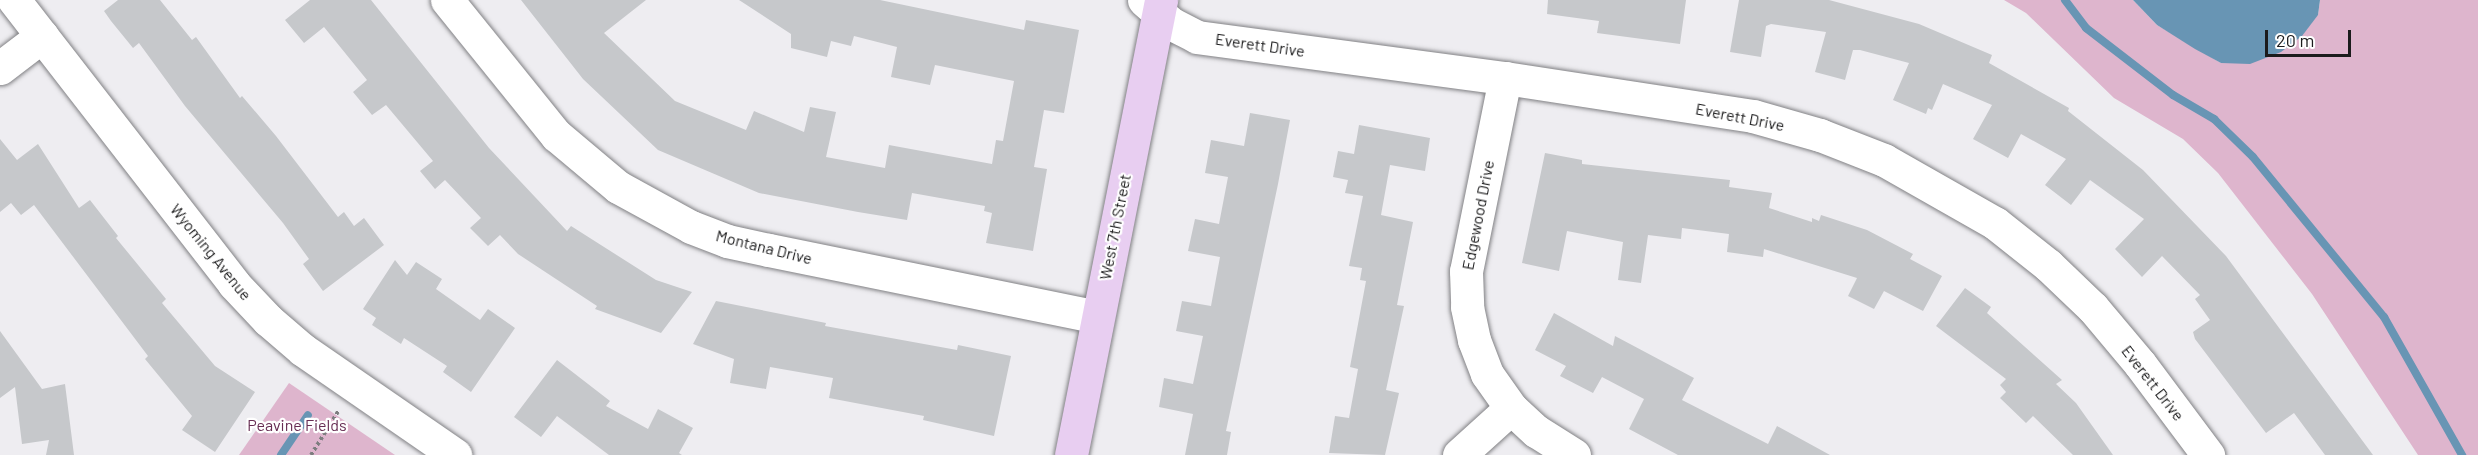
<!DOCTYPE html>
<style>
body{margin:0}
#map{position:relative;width:2478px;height:455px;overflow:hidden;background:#eeedf1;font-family:Barlow,sans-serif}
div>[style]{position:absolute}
.green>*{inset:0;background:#deb5cd}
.water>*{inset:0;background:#6895b4}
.stream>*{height:8px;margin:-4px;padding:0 4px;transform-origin:4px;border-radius:4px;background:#6895b4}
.building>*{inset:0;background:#c6c8cb}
.path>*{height:4px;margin-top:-2px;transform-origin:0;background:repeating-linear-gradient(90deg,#7d7d7f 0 3px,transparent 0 6px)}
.roads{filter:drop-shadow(0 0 2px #818184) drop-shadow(0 0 2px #818184)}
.minor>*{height:33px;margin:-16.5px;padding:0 16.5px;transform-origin:16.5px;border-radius:16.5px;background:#fff}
.major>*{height:33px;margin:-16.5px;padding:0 16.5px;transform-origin:16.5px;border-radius:16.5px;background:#e8cef1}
span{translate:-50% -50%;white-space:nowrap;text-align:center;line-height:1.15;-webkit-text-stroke:4.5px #fff;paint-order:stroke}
.street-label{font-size:16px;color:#1b1b1c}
.park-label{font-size:16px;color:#672d53}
.scale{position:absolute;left:2265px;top:30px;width:86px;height:27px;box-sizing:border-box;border:3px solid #1b1b1c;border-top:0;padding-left:8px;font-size:18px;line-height:21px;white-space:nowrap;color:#1b1b1c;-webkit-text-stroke:4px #fff;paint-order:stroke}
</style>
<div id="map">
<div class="green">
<i style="clip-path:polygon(2004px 0,2133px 0,2157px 25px,2221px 63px,2318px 15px,2320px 0,2478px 0,2478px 455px,2418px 455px,2312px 294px,2218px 173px,2183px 139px,2114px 98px,2026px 13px)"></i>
<i style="clip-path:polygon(289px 383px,395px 455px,239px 455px)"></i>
</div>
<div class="water">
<i style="clip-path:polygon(2133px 0,2320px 0,2318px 15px,2302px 36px,2281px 52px,2250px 64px,2221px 63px,2195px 49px,2157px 25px)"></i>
</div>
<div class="stream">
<i style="left:2065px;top:0;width:35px;rotate:53deg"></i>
<i style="left:2086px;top:28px;width:110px;rotate:37.6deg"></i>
<i style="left:2173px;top:95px;width:48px;rotate:30.3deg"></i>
<i style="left:2214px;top:119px;width:54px;rotate:44.3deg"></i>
<i style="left:2253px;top:157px;width:207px;rotate:50.7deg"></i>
<i style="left:2384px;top:317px;width:159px;rotate:60.5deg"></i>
<i style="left:281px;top:455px;width:48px;rotate:-56deg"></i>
</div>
<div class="building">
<i style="clip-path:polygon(118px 0,160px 0,192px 40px,196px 37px,240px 98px,242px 96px,276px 136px,338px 217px,344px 212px,354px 226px,364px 218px,384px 245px,323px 291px,303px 264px,309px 259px,283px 223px,185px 106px,139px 43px,133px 48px,111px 21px,104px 11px)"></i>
<i style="clip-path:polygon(310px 0,371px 0,489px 148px,567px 231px,571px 226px,656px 280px,692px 292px,661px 333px,595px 309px,597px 306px,518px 254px,500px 235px,488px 246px,470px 228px,481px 218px,445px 180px,435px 189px,420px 171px,433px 161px,386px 105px,372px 115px,353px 92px,367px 80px,324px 27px,304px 43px,285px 20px)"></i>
<i style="clip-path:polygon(521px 0,646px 0,604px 33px,675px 101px,746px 130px,754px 111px,804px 132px,810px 107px,836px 112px,826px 157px,885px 168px,889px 145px,992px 164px,996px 140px,1003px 141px,1014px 81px,935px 65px,930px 85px,891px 77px,897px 47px,854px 36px,851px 46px,831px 41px,827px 57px,791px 48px,791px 34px,739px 0,880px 0,1024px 30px,1026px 20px,1079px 30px,1064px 113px,1044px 110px,1034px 167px,1047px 169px,1033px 251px,986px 243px,992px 213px,984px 211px,985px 206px,912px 193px,907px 220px,858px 212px,759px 193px,658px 150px,583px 79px)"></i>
<i style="clip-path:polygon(1548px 0,1686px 0,1680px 44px,1597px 33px,1599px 21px,1547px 14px)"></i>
<i style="clip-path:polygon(1739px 0,1829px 0,1919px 24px,1992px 55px,1989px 63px,2069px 108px,2068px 111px,2143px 170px,2226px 256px,2373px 455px,2325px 455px,2294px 413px,2266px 433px,2195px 339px,2193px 332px,2210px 320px,2195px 299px,2200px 295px,2162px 256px,2142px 277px,2115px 249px,2144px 219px,2090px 180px,2071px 205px,2045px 185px,2066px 159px,2021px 134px,2008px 158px,1973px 139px,1992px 105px,1943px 84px,1932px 110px,1928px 108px,1926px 114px,1893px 100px,1909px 63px,1860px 50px,1853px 50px,1845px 80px,1815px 72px,1826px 32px,1771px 24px,1766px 26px,1761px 57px,1730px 52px)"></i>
<i style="clip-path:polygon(1250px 113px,1290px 120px,1278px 184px,1226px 431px,1231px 432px,1227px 455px,1185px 455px,1193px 414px,1159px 407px,1164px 378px,1193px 384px,1203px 336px,1176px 331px,1182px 301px,1211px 306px,1220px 257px,1188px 251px,1195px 219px,1219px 224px,1228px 177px,1205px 173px,1211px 140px,1244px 146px)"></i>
<i style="clip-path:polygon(1359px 125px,1430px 138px,1425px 171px,1390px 165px,1381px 215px,1413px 222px,1397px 305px,1404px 306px,1386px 390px,1399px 393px,1385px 455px,1329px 453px,1335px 416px,1349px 418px,1358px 369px,1350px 367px,1366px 281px,1360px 280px,1362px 268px,1349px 266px,1363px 196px,1345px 193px,1348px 180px,1333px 177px,1338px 151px,1354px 154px)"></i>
<i style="clip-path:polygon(0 139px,17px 160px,38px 144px,79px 208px,90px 200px,118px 236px,116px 238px,166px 299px,162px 303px,215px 366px,255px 392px,215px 452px,182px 430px,192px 416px,145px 359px,148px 356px,34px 205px,21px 215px,11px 203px,0 212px)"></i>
<i style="clip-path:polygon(1545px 153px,1582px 160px,1582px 164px,1730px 180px,1729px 187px,1772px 193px,1769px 208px,1812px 222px,1812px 218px,1819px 221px,1821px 215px,1867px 230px,1913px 254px,1910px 259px,1942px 276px,1923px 311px,1884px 291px,1874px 309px,1848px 296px,1857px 278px,1764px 249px,1763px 257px,1727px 252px,1729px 234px,1682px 228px,1681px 239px,1648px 235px,1641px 283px,1618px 280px,1623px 242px,1567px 231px,1559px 271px,1522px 263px)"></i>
<i style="clip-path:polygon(395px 260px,407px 275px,416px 262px,442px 279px,436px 289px,480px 320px,488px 309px,515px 328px,471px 392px,443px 372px,447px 366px,404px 338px,401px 344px,372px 325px,376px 318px,363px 309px)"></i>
<i style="clip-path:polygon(1965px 288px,1991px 307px,1987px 313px,2062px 380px,2056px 384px,2076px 403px,2113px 455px,2073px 455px,2033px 416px,2026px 423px,2000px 398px,2006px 392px,2000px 385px,2006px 379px,1936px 326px)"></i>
<i style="clip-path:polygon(716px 301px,826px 323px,825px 326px,957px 350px,958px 345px,1011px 356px,994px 436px,923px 420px,924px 416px,829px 398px,833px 378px,770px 367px,766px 389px,730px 383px,734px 359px,693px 344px)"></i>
<i style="clip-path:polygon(1554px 313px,1613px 346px,1615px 336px,1694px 378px,1682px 400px,1768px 444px,1777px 426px,1830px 455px,1678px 455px,1629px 429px,1644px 399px,1602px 377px,1593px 393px,1560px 376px,1566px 366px,1535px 350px)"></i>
<i style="clip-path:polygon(0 331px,42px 389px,65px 384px,74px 455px,46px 455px,49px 440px,22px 444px,15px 387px,0 398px)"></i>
<i style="clip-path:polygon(557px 360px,610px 401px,606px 406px,648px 429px,658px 409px,693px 428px,679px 453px,682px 455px,609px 455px,557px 416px,541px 437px,514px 417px)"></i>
</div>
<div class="path">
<i style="left:311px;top:455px;width:53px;rotate:-58.1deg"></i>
</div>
<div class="roads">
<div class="minor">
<i style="left:14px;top:0;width:359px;rotate:52.2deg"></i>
<i style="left:234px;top:284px;width:50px;rotate:46.6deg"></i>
<i style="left:268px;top:320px;width:46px;rotate:40.6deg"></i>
<i style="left:303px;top:350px;width:185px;rotate:34.6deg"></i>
<i style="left:447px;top:0;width:174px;rotate:51.1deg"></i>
<i style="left:556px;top:135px;width:81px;rotate:40deg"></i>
<i style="left:618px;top:187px;width:83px;rotate:28.7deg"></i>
<i style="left:691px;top:227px;width:39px;rotate:21deg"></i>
<i style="left:727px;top:241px;width:43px;rotate:12.1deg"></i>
<i style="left:769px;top:250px;width:335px;rotate:11.5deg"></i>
<i style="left:1144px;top:0;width:35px;rotate:41deg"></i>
<i style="left:1170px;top:23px;width:30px;rotate:27deg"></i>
<i style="left:1197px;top:37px;width:311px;rotate:7.6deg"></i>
<i style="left:1505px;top:78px;width:251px;rotate:8.7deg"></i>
<i style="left:1753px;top:116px;width:70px;rotate:15.8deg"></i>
<i style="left:1820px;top:135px;width:69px;rotate:21.3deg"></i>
<i style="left:1884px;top:160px;width:128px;rotate:29.6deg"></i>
<i style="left:1995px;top:223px;width:68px;rotate:38.4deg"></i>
<i style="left:2048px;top:265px;width:62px;rotate:43.7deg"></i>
<i style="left:2093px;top:308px;width:73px;rotate:50deg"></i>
<i style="left:2140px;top:364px;width:114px;rotate:53.2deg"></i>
<i style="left:0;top:68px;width:53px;rotate:-37.3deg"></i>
<i style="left:1505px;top:78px;width:197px;rotate:101.4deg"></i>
<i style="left:1466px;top:271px;width:36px;rotate:88deg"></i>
<i style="left:1467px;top:307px;width:34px;rotate:78deg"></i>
<i style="left:1474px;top:340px;width:36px;rotate:69deg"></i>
<i style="left:1487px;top:374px;width:42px;rotate:54.8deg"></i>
<i style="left:1511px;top:408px;width:34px;rotate:43deg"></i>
<i style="left:1536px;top:431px;width:45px;rotate:32.3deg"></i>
<i style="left:1459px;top:455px;width:70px;rotate:-42.1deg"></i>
</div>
<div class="major">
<i style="left:1071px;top:455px;width:464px;rotate:-78.8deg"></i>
</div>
</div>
<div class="street-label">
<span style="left:1260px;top:45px;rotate:8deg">Everett Drive</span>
<span style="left:1740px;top:117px;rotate:11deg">Everett Drive</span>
<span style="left:1478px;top:215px;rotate:-79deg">Edgewood Drive</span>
<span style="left:1115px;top:227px;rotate:-79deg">West 7th Street</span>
<span style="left:764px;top:247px;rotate:14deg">Montana Drive</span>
<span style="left:211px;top:252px;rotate:51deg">Wyoming Avenue</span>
<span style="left:2153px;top:383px;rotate:52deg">Everett Drive</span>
</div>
<div class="park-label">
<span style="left:297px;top:425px">Peavine Fields</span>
</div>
<div class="scale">20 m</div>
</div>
